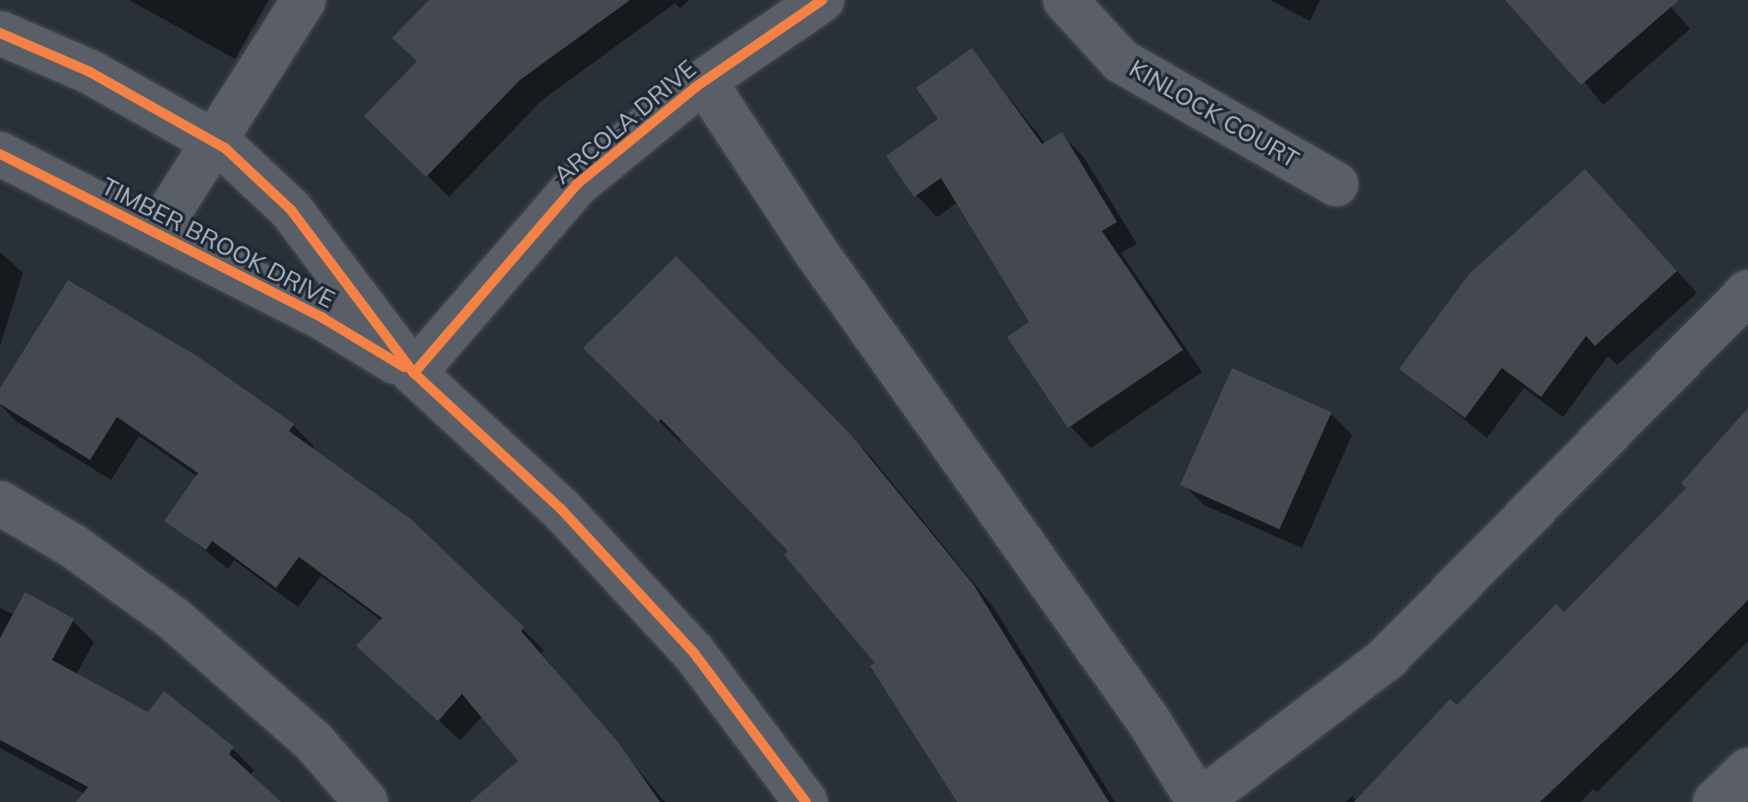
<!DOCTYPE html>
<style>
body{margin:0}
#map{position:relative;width:1748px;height:802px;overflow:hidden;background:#2a3038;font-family:Mulish,sans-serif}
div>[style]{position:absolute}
.shadow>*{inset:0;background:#0007}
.building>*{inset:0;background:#444950;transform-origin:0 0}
.roads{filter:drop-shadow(0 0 2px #484c53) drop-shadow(0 0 2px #484c53)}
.minor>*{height:44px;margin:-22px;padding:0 22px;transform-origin:22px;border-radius:22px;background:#5a5e66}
.cycleway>*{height:10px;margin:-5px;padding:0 5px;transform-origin:5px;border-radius:5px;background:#f48246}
span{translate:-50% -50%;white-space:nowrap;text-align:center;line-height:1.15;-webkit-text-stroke:6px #1d2633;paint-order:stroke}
.street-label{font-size:24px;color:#b4bcc9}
</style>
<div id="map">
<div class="shadow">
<i style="clip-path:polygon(129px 0,267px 0,268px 1px,235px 59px)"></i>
<i style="clip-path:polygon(432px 0,689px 0,680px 8px,675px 3px,541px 101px,449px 197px,367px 116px,419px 62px)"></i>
<i style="clip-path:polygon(1270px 0,1320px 0,1310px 21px)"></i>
<i style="clip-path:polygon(1519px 0,1665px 0,1690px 29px,1603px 105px)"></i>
<i style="clip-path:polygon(972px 51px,1046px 144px,1062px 135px,1083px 156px,1137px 244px,1121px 253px,1202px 372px,1091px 448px,1070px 426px,1032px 323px,958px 202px,937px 217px,916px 195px,941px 120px)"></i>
<i style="clip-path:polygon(1606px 193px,1697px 293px,1617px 365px,1608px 356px,1563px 417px,1524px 388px,1487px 438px,1402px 369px)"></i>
<i style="clip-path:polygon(0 252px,23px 273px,0 346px)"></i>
<i style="clip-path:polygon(676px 259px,872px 458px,994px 608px,1115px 802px,960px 802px,878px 664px,791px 552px,683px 439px,680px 442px,586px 348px)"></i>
<i style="clip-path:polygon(0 391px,293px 425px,314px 446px,312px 450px,411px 522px,544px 650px,541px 653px,665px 802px,493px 802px,521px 761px,483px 716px,460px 740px,380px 667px,382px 621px,321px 576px,298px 607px,234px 560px,228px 569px,167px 520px,198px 477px,139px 436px,111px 480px,16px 421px,0 404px)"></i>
<i style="clip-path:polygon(1748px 411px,1748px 641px,1597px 792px,1593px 789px,1581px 802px,1346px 802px,1352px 796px,1357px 802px,1564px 615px,1688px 488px)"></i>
<i style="clip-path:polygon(1331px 414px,1352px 435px,1302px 548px,1204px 505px,1183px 484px)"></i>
<i style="clip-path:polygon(0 608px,15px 615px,73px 621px,94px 642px,76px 675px,148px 715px,165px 694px,233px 749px,254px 770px,249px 776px,278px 802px,79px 802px,85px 794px,0 748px)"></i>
</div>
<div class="building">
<i style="clip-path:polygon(429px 0,630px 0,520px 80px,426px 177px,364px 116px,417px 61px,392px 38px)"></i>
<i style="clip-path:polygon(1505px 0,1679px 0,1581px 85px)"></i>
<i style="clip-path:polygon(972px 48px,1042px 144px,1062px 132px,1117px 222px,1102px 231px,1183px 350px,1068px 428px,1007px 337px,1029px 322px,941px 178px,914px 197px,886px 156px,938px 119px,916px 88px)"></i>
<i style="clip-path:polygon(1585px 169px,1677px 271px,1595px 346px,1586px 336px,1541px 397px,1502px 368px,1465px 418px,1399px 369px,1469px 274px)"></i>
<i style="clip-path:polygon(676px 256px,851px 435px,973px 584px,1109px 802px,957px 802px,870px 666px,875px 663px,784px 555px,788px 551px,661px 419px,658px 422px,583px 348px)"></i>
<i style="clip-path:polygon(68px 280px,197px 356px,294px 424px,289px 431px,412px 520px,524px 627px,521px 631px,618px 742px,660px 802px,470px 802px,518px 761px,462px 694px,438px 721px,356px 646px,382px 618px,299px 557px,276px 588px,212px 541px,206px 550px,164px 521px,198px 473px,117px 417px,90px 460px,0 404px,0 388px)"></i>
<i style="left:1232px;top:368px;width:109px;height:128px;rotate:24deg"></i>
<i style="clip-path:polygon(1748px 408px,1748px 600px,1676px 673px,1540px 802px,1354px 802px,1450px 699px,1457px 705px,1556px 604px,1564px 612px,1686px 488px,1681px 483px)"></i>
<i style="clip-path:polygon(25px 592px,74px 619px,52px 660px,148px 712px,164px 691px,234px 747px,229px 754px,281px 802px,76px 802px,88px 787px,0 740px,0 638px)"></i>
</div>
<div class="roads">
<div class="minor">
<i style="left:1065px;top:0;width:83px;rotate:47.4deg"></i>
<i style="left:1121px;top:61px;width:248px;rotate:29.8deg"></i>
<i style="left:0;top:33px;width:98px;rotate:23.4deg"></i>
<i style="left:90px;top:72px;width:155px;rotate:29.4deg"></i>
<i style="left:225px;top:148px;width:91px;rotate:43.2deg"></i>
<i style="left:291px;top:210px;width:204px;rotate:53deg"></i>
<i style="left:414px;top:373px;width:202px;rotate:42.8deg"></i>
<i style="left:562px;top:510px;width:195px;rotate:47.3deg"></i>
<i style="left:694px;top:653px;width:186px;rotate:53.1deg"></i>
<i style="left:704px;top:81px;width:204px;rotate:56.8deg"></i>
<i style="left:816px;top:252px;width:574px;rotate:54.65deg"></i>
<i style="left:1148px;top:720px;width:97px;rotate:58.1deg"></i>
<i style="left:1199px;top:802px;width:234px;rotate:-37.4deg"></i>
<i style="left:1385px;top:660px;width:517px;rotate:-45.39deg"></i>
<i style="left:0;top:154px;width:362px;rotate:26.9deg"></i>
<i style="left:323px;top:318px;width:84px;rotate:31.4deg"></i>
<i style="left:156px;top:233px;width:276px;rotate:-57.6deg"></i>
<i style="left:414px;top:373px;width:248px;rotate:-49.2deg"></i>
<i style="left:576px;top:185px;width:156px;rotate:-39.3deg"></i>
<i style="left:697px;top:86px;width:152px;rotate:-34.5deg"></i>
<i style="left:0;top:503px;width:85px;rotate:30.5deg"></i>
<i style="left:73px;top:546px;width:125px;rotate:35.9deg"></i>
<i style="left:174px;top:619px;width:186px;rotate:41.3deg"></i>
<i style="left:314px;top:742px;width:79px;rotate:49.1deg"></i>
<i style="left:1715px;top:802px;width:46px;rotate:-44.1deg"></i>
</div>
</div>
<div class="cycleway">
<i style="left:0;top:33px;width:98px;rotate:23.4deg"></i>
<i style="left:90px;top:72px;width:155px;rotate:29.4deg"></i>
<i style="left:225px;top:148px;width:91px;rotate:43.2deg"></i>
<i style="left:291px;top:210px;width:204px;rotate:53deg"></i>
<i style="left:414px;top:373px;width:202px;rotate:42.8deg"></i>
<i style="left:562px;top:510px;width:195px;rotate:47.3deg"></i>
<i style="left:694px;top:653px;width:186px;rotate:53.1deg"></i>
<i style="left:0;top:154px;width:362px;rotate:26.9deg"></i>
<i style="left:323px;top:318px;width:95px;rotate:31.2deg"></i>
<i style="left:414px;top:373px;width:248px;rotate:-49.2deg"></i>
<i style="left:576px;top:185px;width:156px;rotate:-39.3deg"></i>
<i style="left:697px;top:86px;width:152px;rotate:-34.5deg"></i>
</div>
<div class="street-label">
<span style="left:1214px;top:114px;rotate:30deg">KINLOCK COURT</span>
<span style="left:625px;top:122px;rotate:-40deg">ARCOLA DRIVE</span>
<span style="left:218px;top:243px;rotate:27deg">TIMBER BROOK DRIVE</span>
</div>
</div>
